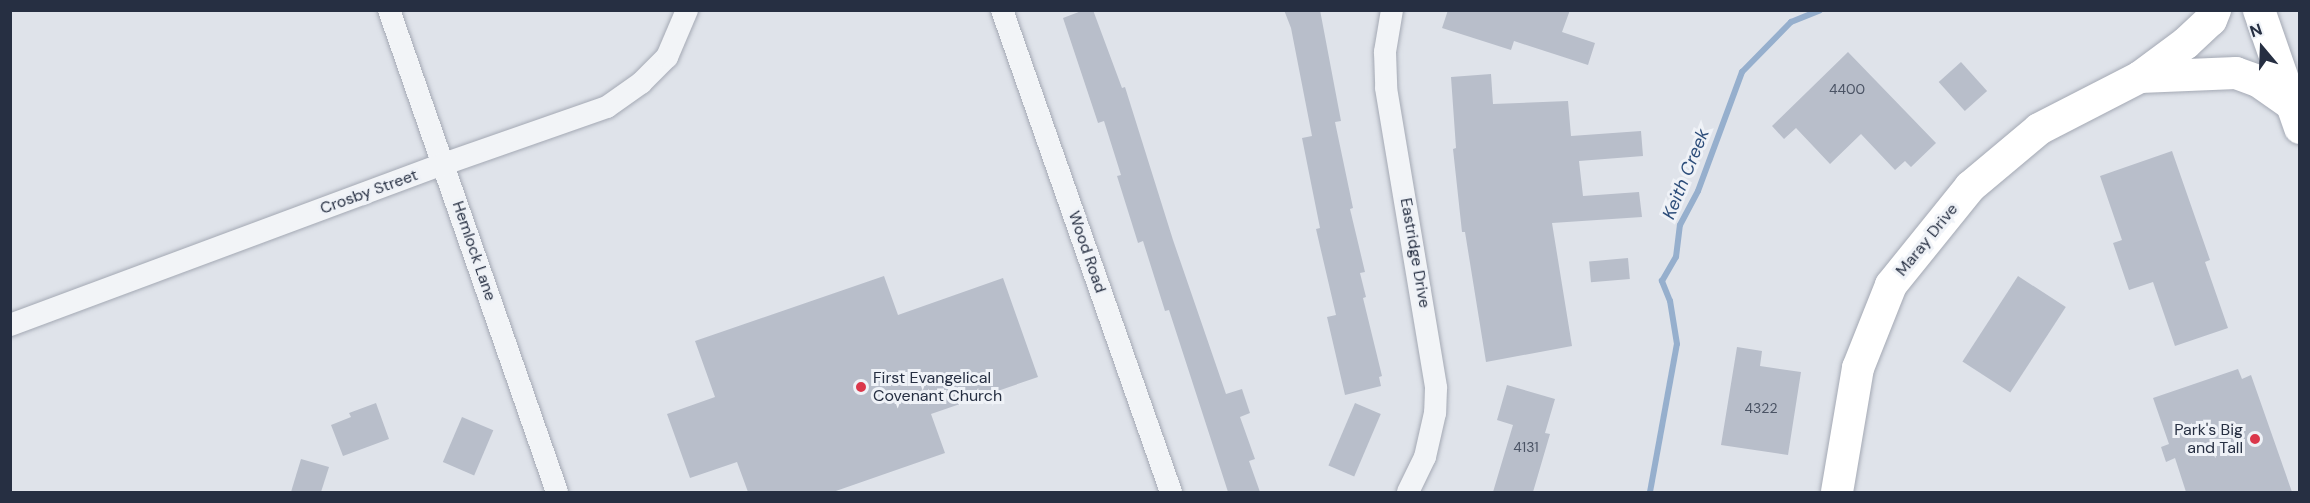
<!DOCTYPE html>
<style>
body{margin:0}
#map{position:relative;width:2310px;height:503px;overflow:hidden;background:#dfe3ea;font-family:"DM Sans",sans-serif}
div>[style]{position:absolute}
.stream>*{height:6px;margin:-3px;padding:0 3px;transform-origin:3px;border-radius:3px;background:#96afcd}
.building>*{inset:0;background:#b8beca;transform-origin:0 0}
.roads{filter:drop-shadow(0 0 2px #a4a9b4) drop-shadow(0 0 2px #a4a9b4)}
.street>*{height:22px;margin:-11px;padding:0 11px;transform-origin:11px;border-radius:11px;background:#f2f4f7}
.secondary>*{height:32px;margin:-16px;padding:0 16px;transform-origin:16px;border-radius:16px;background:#fff}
.dots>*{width:16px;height:16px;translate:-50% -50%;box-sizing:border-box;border:3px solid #eff2f7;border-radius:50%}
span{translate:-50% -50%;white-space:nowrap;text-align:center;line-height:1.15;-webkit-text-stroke:6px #eff2f7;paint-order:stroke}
.number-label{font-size:14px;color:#4a5364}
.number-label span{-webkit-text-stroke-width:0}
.street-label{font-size:16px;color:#262f42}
.poi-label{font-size:16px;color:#262f42}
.left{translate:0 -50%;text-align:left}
.right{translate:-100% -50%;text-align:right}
.water-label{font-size:18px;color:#2c4d7a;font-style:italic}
.frame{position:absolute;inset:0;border:12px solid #262f42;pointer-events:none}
.north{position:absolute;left:2232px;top:18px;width:60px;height:60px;-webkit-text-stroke:4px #eff2f7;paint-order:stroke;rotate:341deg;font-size:16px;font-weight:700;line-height:24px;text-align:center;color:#262f42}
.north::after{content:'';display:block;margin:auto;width:21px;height:27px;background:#262f42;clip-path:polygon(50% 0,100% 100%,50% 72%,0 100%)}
</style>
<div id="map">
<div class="stream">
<i style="left:1650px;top:492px;width:150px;rotate:-79.7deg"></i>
<i style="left:1677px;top:344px;width:44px;rotate:-99.2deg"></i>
<i style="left:1670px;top:301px;width:22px;rotate:-112deg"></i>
<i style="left:1662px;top:281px;width:28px;rotate:-60deg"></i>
<i style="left:1676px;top:257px;width:32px;rotate:-83deg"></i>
<i style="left:1680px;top:225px;width:38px;rotate:-62deg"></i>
<i style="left:1698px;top:191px;width:127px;rotate:-69.7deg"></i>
<i style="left:1742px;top:72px;width:70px;rotate:-45.6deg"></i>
<i style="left:1791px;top:22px;width:31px;rotate:-22deg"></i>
</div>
<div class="building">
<i style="clip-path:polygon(1084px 10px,1093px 10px,1122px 88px,1125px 87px,1173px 240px,1226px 394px,1242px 389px,1250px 413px,1240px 417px,1255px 459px,1249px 461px,1260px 492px,1228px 492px,1169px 310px,1165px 311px,1143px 241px,1138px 243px,1117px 176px,1121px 175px,1104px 121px,1098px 123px,1063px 18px)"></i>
<i style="clip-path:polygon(1284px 10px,1320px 10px,1341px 121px,1335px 122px,1353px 208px,1350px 209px,1365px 272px,1360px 273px,1366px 297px,1363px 298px,1382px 376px,1379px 377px,1381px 386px,1345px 395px,1327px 317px,1336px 315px,1316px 229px,1320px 228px,1302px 138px,1312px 136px,1291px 28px)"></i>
<i style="clip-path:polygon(1448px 10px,1570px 10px,1562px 32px,1595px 43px,1588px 65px,1514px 41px,1511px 50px,1442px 28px)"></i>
<i style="clip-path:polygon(1848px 52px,1936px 143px,1911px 167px,1905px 161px,1895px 170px,1861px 134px,1830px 164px,1796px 128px,1784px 139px,1772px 126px)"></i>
<i style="left:1961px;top:62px;width:39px;height:30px;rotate:48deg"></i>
<i style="clip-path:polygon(1491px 74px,1493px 104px,1568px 101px,1571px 136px,1641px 131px,1643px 156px,1579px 161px,1583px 196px,1639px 192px,1642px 217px,1552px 223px,1572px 346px,1486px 362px,1465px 232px,1462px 232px,1453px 149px,1456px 148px,1451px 77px)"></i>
<i style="clip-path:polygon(2172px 151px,2210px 260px,2205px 262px,2228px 328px,2175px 346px,2153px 282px,2129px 290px,2113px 243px,2122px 240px,2100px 176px)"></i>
<i style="left:1628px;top:258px;width:21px;height:39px;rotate:85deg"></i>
<i style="clip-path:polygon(884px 276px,898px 315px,1003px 278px,1038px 377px,931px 414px,945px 453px,833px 492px,748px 492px,737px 462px,690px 478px,667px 414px,715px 397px,695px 341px)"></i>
<i style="left:2018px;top:276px;width:57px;height:102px;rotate:33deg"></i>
<i style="clip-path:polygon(1737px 347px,1762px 351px,1760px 366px,1801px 372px,1788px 455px,1721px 445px)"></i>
<i style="clip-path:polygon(2238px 369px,2242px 379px,2251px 375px,2292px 492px,2186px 492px,2175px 458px,2166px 462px,2161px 447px,2169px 444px,2153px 398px)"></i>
<i style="clip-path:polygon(1507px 385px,1555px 399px,1545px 433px,1550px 434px,1533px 492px,1493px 492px,1513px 425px,1497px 420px)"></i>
<i style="clip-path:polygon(376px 403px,389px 439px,343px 456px,331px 425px,351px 417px,349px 413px)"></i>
<i style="left:1355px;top:403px;width:28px;height:68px;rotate:23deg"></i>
<i style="left:462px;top:417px;width:34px;height:49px;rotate:23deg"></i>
<i style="clip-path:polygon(301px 459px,329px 467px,321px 492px,291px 492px)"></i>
</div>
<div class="roads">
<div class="street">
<i style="left:389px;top:10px;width:510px;rotate:70.78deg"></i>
<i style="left:1002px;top:10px;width:511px;rotate:70.68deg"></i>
<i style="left:1392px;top:10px;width:43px;rotate:99.5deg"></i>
<i style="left:1385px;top:52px;width:36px;rotate:88deg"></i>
<i style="left:1386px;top:88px;width:304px;rotate:80.5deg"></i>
<i style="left:1436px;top:388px;width:25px;rotate:92deg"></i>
<i style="left:1435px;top:413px;width:45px;rotate:102.8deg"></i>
<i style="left:1425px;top:457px;width:39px;rotate:116deg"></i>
<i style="left:10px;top:325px;width:463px;rotate:-20.4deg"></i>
<i style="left:444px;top:164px;width:173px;rotate:-19.3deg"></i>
<i style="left:607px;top:107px;width:42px;rotate:-35.2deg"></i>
<i style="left:641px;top:83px;width:37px;rotate:-45deg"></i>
<i style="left:667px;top:57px;width:51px;rotate:-66.9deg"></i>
</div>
<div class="secondary">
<i style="left:2259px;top:10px;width:125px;rotate:70.8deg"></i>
<i style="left:2140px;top:77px;width:96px;rotate:-2.4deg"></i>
<i style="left:2236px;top:73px;width:23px;rotate:20deg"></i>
<i style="left:2258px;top:81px;width:40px;rotate:34.9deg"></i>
<i style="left:1837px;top:492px;width:126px;rotate:-80.4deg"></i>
<i style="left:1858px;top:368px;width:89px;rotate:-68.3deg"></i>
<i style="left:1891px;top:285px;width:126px;rotate:-51.1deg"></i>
<i style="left:1970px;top:187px;width:90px;rotate:-40deg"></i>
<i style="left:2039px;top:129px;width:114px;rotate:-27.2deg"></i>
<i style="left:2140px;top:77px;width:57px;rotate:-36.5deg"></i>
<i style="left:2186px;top:43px;width:34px;rotate:-43deg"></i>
<i style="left:2211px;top:20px;width:11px;rotate:-68deg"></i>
</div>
</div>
<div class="dots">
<i style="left:861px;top:387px;background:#db374b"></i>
<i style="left:2255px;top:439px;background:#db374b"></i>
</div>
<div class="number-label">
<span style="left:1847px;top:89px">4400</span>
<span style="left:1761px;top:408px">4322</span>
<span style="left:1526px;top:447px">4131</span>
</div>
<div class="street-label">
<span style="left:369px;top:192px;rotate:-20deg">Crosby Street</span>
<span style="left:1927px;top:240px;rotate:-51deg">Maray Drive</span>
<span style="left:474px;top:251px;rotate:71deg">Hemlock Lane</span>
<span style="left:1087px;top:252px;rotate:71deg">Wood Road</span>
<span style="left:1415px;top:253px;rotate:80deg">Eastridge Drive</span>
</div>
<div class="poi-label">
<span class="left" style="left:873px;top:387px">First Evangelical<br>Covenant Church</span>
<span class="right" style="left:2243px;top:439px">Park's Big<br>and Tall</span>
</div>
<div class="water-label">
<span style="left:1686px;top:174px;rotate:-68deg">Keith Creek</span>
</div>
<div class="frame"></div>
<div class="north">N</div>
</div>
